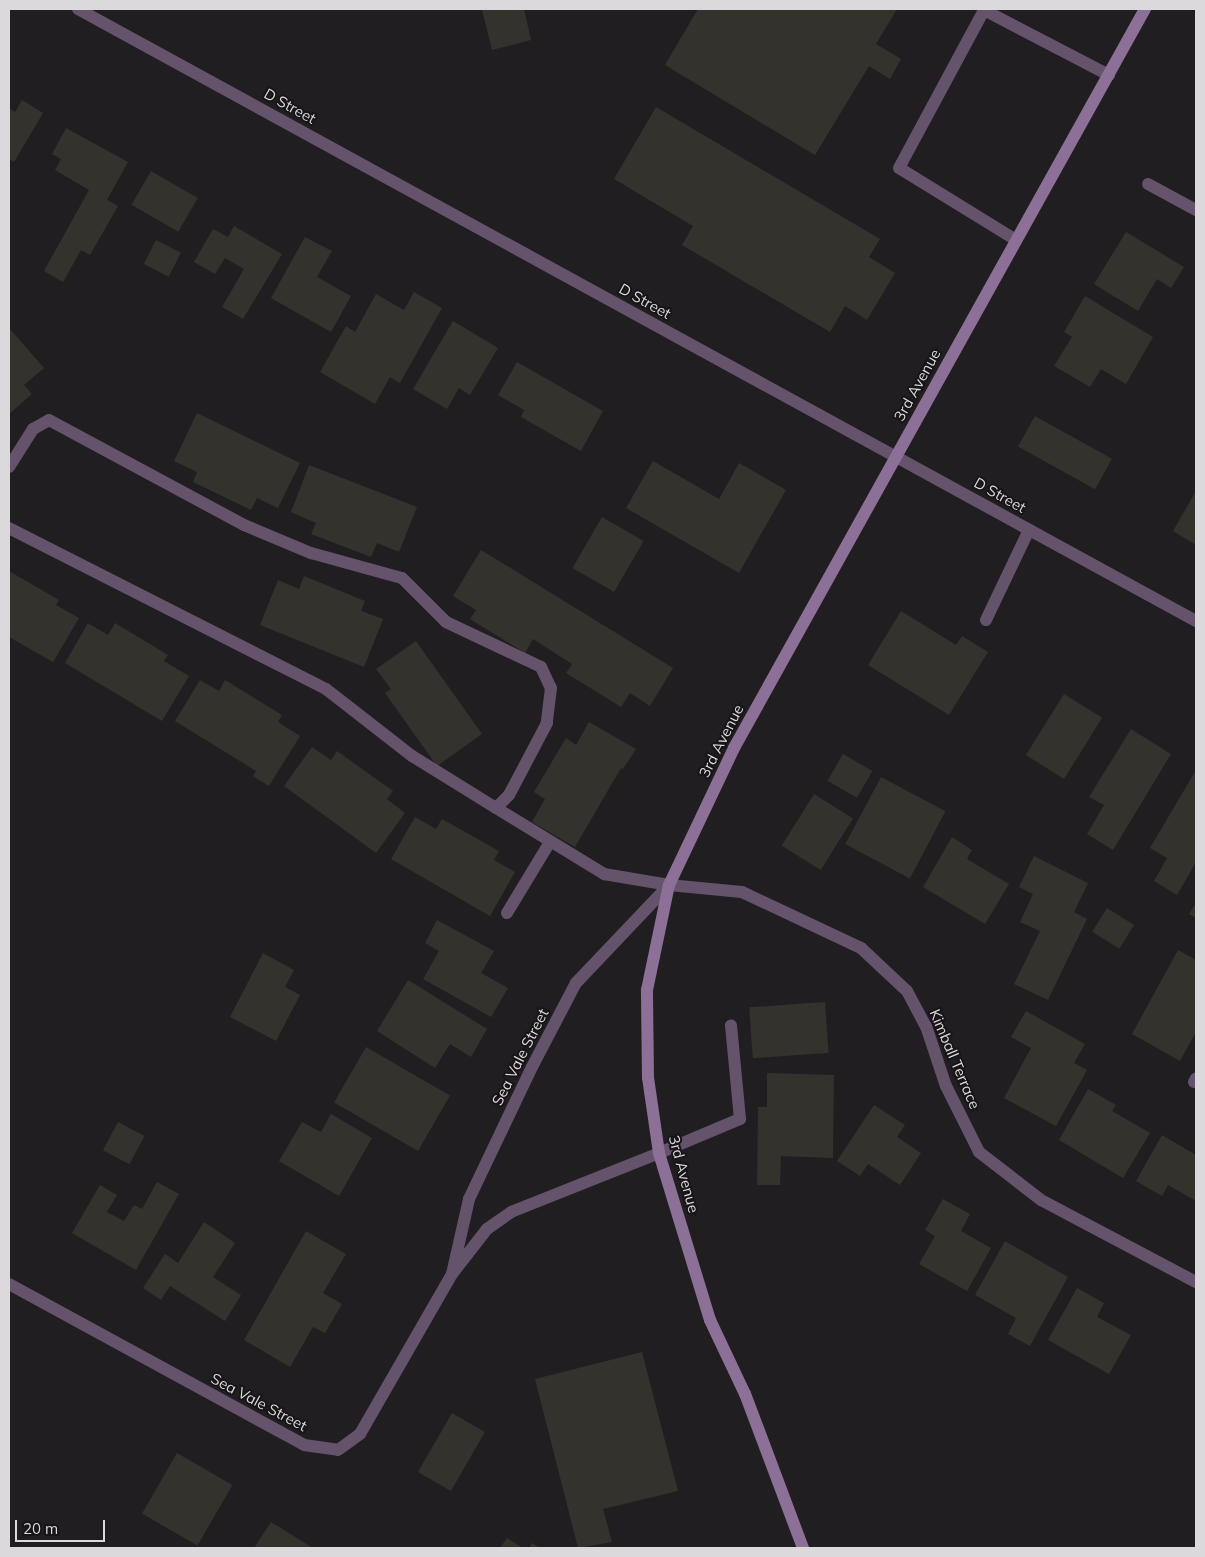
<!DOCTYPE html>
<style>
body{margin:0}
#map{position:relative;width:1205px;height:1557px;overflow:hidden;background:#211e22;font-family:Mulish,sans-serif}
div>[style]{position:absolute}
.building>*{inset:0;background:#34322c;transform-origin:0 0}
.service>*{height:12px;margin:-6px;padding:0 6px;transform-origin:6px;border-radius:6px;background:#65536b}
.minor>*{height:12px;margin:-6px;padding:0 6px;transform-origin:6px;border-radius:6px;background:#65536b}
.tertiary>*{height:12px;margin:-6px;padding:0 6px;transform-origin:6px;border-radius:6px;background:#65536b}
.secondary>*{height:12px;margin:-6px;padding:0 6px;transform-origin:6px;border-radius:6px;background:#8c7097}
span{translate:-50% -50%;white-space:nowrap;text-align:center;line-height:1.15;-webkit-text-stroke:4px #181519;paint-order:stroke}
.street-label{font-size:15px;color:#dbd9dc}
.frame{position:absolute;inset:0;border:10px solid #dbd9dc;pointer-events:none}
.scale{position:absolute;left:15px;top:1520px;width:90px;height:22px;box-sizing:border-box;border:2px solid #dbd9dc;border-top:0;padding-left:6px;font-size:15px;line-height:18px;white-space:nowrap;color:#dbd9dc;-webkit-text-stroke:4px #181519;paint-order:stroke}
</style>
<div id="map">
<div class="building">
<i style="clip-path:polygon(489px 9px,524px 9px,531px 40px,492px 50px,482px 10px)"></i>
<i style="clip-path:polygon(698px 9px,897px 9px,876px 44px,901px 59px,890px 79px,869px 66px,815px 155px,665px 65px)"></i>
<i style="clip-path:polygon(22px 100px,43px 113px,14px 162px,9px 159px,9px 108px,15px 112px)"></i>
<i style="clip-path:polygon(656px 107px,880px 239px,869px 257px,895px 273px,867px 320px,845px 306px,830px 332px,682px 245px,693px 226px,614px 179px)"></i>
<i style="clip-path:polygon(66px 128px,128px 162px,107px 200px,118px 206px,90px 255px,81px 250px,63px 282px,44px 271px,89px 190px,55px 170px,61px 159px,52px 154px)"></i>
<i style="left:151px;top:171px;width:54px;height:39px;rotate:30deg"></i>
<i style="clip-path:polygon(234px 226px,282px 254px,243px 319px,222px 307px,244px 269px,225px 258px,215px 274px,194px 262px,213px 229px,228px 237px)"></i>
<i style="clip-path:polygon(1126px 232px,1184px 267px,1171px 288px,1157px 279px,1138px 311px,1094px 284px)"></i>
<i style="clip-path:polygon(305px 237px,332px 251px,317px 277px,351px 296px,331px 332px,271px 298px)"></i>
<i style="left:156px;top:240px;width:28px;height:27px;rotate:27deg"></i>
<i style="clip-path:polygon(414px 292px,442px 308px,400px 383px,390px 377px,375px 404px,320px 372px,346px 326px,355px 332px,376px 294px,404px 310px)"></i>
<i style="clip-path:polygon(1085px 296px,1153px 337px,1126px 384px,1101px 369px,1090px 387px,1054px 366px,1072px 337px,1064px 332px)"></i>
<i style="clip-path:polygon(453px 321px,498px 348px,470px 395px,459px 388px,447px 409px,413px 389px)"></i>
<i style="clip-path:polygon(10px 329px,44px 368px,24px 385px,32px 394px,9px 414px)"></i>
<i style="clip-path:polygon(517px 362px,603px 411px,581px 451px,521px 417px,524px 410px,498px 395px)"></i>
<i style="clip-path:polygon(197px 413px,300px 463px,278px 508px,257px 498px,251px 510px,193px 482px,197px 472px,174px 461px)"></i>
<i style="left:1035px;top:416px;width:88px;height:35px;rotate:29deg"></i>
<i style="clip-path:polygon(653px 461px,719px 499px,739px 463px,786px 490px,739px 573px,626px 508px)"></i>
<i style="clip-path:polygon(309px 465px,417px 507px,399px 552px,377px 543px,371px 557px,311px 534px,316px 523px,291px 512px)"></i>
<i style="clip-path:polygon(1196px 491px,1196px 545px,1173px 531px)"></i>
<i style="left:602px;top:517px;width:48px;height:59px;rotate:30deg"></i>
<i style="clip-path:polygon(481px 550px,673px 668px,650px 706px,630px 693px,621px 707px,566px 673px,572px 664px,533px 639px,525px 653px,470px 619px,476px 610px,453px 596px)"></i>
<i style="clip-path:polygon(9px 571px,59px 600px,56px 605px,79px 618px,53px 662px,9px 637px)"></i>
<i style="clip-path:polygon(304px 576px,365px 601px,361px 611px,383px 619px,364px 667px,260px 625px,278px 580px,299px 589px)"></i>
<i style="clip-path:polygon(901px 611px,956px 645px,962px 636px,988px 652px,949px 715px,868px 665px)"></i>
<i style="clip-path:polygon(88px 623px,108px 635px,115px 623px,168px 655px,164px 661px,189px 676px,162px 721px,65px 663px)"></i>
<i style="clip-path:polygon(416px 641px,482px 734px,437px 766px,385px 693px,391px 689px,376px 669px)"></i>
<i style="clip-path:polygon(200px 680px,219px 691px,225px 680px,282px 715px,278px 722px,300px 736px,269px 786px,253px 776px,256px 771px,175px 721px)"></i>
<i style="left:1064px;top:694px;width:45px;height:72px;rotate:32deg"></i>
<i style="clip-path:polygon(589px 722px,636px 749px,623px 769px,621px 768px,575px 847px,532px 822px,545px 799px,534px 792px,566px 738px,576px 745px)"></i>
<i style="clip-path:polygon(1131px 729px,1171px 754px,1113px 850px,1087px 834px,1104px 805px,1089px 797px)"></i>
<i style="clip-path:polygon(312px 747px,331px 760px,337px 751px,393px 791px,387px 799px,405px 813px,376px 853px,284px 786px)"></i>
<i style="left:843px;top:754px;width:34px;height:31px;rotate:30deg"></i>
<i style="clip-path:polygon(1196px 770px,1196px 862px,1177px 895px,1154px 881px,1167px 858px,1150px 848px)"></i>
<i style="left:881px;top:777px;width:73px;height:76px;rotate:28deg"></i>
<i style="left:814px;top:794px;width:46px;height:61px;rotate:32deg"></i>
<i style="clip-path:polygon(415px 817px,436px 829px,442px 819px,499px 851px,494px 860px,515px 872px,490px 916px,391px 859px)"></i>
<i style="clip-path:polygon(952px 837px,972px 850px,967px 859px,1009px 884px,985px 924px,923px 887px)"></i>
<i style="clip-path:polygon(1034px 856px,1088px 883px,1074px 912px,1087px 919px,1048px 1000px,1014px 984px,1040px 931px,1020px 922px,1033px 894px,1019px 887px)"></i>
<i style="clip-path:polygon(1196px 903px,1196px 918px,1189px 914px)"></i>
<i style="left:1107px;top:908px;width:32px;height:28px;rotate:32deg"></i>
<i style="clip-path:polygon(437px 920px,494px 951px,481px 973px,508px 988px,491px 1017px,423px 979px,439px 951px,425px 943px)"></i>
<i style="clip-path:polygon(1178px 950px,1196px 960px,1196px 1032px,1180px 1061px,1132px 1034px)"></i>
<i style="clip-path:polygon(263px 953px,294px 970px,285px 987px,300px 995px,276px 1041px,230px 1017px)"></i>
<i style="clip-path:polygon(408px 980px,487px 1029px,471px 1057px,450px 1044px,435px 1068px,377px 1031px)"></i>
<i style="left:825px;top:1002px;width:51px;height:76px;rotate:86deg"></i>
<i style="clip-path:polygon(1026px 1011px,1085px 1044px,1074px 1063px,1087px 1070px,1056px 1126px,1004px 1098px,1031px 1048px,1011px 1037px)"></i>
<i style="left:366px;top:1047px;width:97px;height:64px;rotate:30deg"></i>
<i style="clip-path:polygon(767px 1073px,834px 1075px,833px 1158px,781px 1156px,780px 1185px,757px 1185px,758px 1107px,767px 1107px)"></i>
<i style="clip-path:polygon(1088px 1089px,1116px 1105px,1112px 1111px,1150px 1133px,1123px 1178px,1059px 1140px)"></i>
<i style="clip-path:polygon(874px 1105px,905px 1125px,897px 1137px,921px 1153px,900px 1185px,868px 1164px,860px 1176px,837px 1161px)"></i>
<i style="clip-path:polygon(331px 1114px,372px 1138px,339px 1196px,279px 1161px,302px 1122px,321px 1132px)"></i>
<i style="left:118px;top:1122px;width:30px;height:32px;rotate:28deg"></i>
<i style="clip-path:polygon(1162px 1135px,1196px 1155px,1196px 1201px,1168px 1185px,1162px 1196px,1136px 1181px)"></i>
<i style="clip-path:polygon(157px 1182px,179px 1194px,136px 1270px,72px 1233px,100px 1185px,117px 1195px,107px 1212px,124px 1221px,134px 1205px,142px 1209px)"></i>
<i style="clip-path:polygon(943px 1199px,970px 1214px,961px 1231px,991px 1248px,967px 1291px,919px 1264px,935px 1236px,925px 1230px)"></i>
<i style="clip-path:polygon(204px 1222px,235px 1243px,213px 1277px,241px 1295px,225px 1321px,170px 1286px,161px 1300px,143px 1288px,165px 1254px,178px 1263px)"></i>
<i style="clip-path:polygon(306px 1231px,346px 1254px,323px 1293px,342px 1304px,325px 1333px,313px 1327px,290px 1367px,244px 1340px)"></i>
<i style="clip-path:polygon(1005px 1241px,1068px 1277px,1030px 1346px,1008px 1334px,1016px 1318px,975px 1295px)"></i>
<i style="clip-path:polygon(1077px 1288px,1104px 1303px,1097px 1317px,1131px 1335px,1109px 1374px,1048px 1340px)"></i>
<i style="clip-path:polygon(642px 1352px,678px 1491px,603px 1509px,612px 1542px,578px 1548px,535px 1379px)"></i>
<i style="left:452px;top:1413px;width:38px;height:68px;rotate:30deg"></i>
<i style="left:177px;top:1453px;width:64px;height:70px;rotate:30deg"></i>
<i style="clip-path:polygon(271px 1522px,313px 1548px,254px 1548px)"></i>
<i style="clip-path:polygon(507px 1538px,523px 1548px,500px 1548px)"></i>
<i style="clip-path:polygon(532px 1543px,540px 1548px,529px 1548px)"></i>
</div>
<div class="service">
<i style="left:1148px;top:184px;width:55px;rotate:28.4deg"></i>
<i style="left:1016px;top:240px;width:137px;rotate:-148.4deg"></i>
<i style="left:899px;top:168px;width:179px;rotate:-61.7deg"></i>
<i style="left:984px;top:10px;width:141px;rotate:27.5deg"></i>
<i style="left:9px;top:467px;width:45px;rotate:-57.7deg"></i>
<i style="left:33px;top:429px;width:18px;rotate:-29deg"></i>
<i style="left:49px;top:420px;width:221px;rotate:28.3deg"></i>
<i style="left:244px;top:525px;width:73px;rotate:22.7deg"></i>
<i style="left:311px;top:553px;width:94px;rotate:15.4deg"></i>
<i style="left:402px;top:578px;width:62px;rotate:45deg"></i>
<i style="left:446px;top:622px;width:105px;rotate:25.3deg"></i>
<i style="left:541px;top:667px;width:23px;rotate:65deg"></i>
<i style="left:551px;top:688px;width:35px;rotate:97deg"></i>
<i style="left:547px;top:723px;width:81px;rotate:117.8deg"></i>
<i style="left:509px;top:795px;width:18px;rotate:135deg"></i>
<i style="left:496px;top:808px;width:99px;rotate:-148.2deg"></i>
<i style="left:412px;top:756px;width:109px;rotate:-142.1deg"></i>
<i style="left:326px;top:689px;width:356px;rotate:-153.1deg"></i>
<i style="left:986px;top:620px;width:100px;rotate:-64.5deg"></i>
<i style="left:496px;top:808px;width:127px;rotate:31.4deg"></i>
<i style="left:604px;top:874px;width:66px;rotate:9.6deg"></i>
<i style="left:507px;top:913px;width:83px;rotate:-58.8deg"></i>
<i style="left:1194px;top:1082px;width:4px;rotate:-63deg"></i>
<i style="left:659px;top:1153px;width:88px;rotate:-22.8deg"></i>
<i style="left:740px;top:1119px;width:94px;rotate:-95.5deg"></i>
</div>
<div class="minor">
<i style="left:452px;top:1274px;width:77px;rotate:-77.2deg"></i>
<i style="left:469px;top:1199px;width:146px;rotate:-64.5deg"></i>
<i style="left:532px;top:1067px;width:95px;rotate:-62.4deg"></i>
<i style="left:576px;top:983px;width:135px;rotate:-46.5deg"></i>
<i style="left:669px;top:885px;width:73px;rotate:5.5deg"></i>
<i style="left:742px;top:892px;width:132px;rotate:25.2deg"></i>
<i style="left:861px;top:948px;width:63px;rotate:43.1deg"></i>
<i style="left:907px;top:991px;width:40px;rotate:62deg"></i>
<i style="left:926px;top:1026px;width:63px;rotate:71.6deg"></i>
<i style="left:946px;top:1086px;width:74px;rotate:63.4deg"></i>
<i style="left:979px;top:1152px;width:78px;rotate:37.7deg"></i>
<i style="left:1041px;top:1200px;width:175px;rotate:27.9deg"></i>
<i style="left:9px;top:1284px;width:336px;rotate:28.6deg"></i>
<i style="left:304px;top:1445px;width:34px;rotate:8deg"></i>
<i style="left:338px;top:1450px;width:27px;rotate:-36deg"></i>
<i style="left:360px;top:1434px;width:185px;rotate:-60.1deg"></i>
<i style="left:452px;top:1274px;width:57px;rotate:-52.1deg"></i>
<i style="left:487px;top:1229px;width:29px;rotate:-35deg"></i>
<i style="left:511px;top:1212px;width:159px;rotate:-21.7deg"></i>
</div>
<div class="tertiary">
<i style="left:78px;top:9px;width:1275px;rotate:28.7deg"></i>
</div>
<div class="secondary">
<i style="left:803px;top:1548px;width:165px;rotate:-110.6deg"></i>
<i style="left:745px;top:1394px;width:82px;rotate:-115.3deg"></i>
<i style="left:710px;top:1320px;width:175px;rotate:-107deg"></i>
<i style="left:659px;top:1153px;width:76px;rotate:-98.3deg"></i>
<i style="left:648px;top:1078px;width:88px;rotate:-90.7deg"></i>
<i style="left:647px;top:990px;width:107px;rotate:-78.2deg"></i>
<i style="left:669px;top:885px;width:152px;rotate:-64.6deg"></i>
<i style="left:734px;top:748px;width:846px;rotate:-60.92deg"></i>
</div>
<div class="street-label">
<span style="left:290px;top:106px;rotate:29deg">D Street</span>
<span style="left:645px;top:301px;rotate:29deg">D Street</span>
<span style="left:917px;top:385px;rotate:-61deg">3rd Avenue</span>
<span style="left:1000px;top:495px;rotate:29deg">D Street</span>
<span style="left:721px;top:741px;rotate:-63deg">3rd Avenue</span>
<span style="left:520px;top:1057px;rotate:-63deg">Sea Vale Street</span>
<span style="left:955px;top:1059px;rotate:67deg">Kimball Terrace</span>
<span style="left:684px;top:1174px;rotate:75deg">3rd Avenue</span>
<span style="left:259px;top:1402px;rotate:28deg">Sea Vale Street</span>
</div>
<div class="frame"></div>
<div class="scale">20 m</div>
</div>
